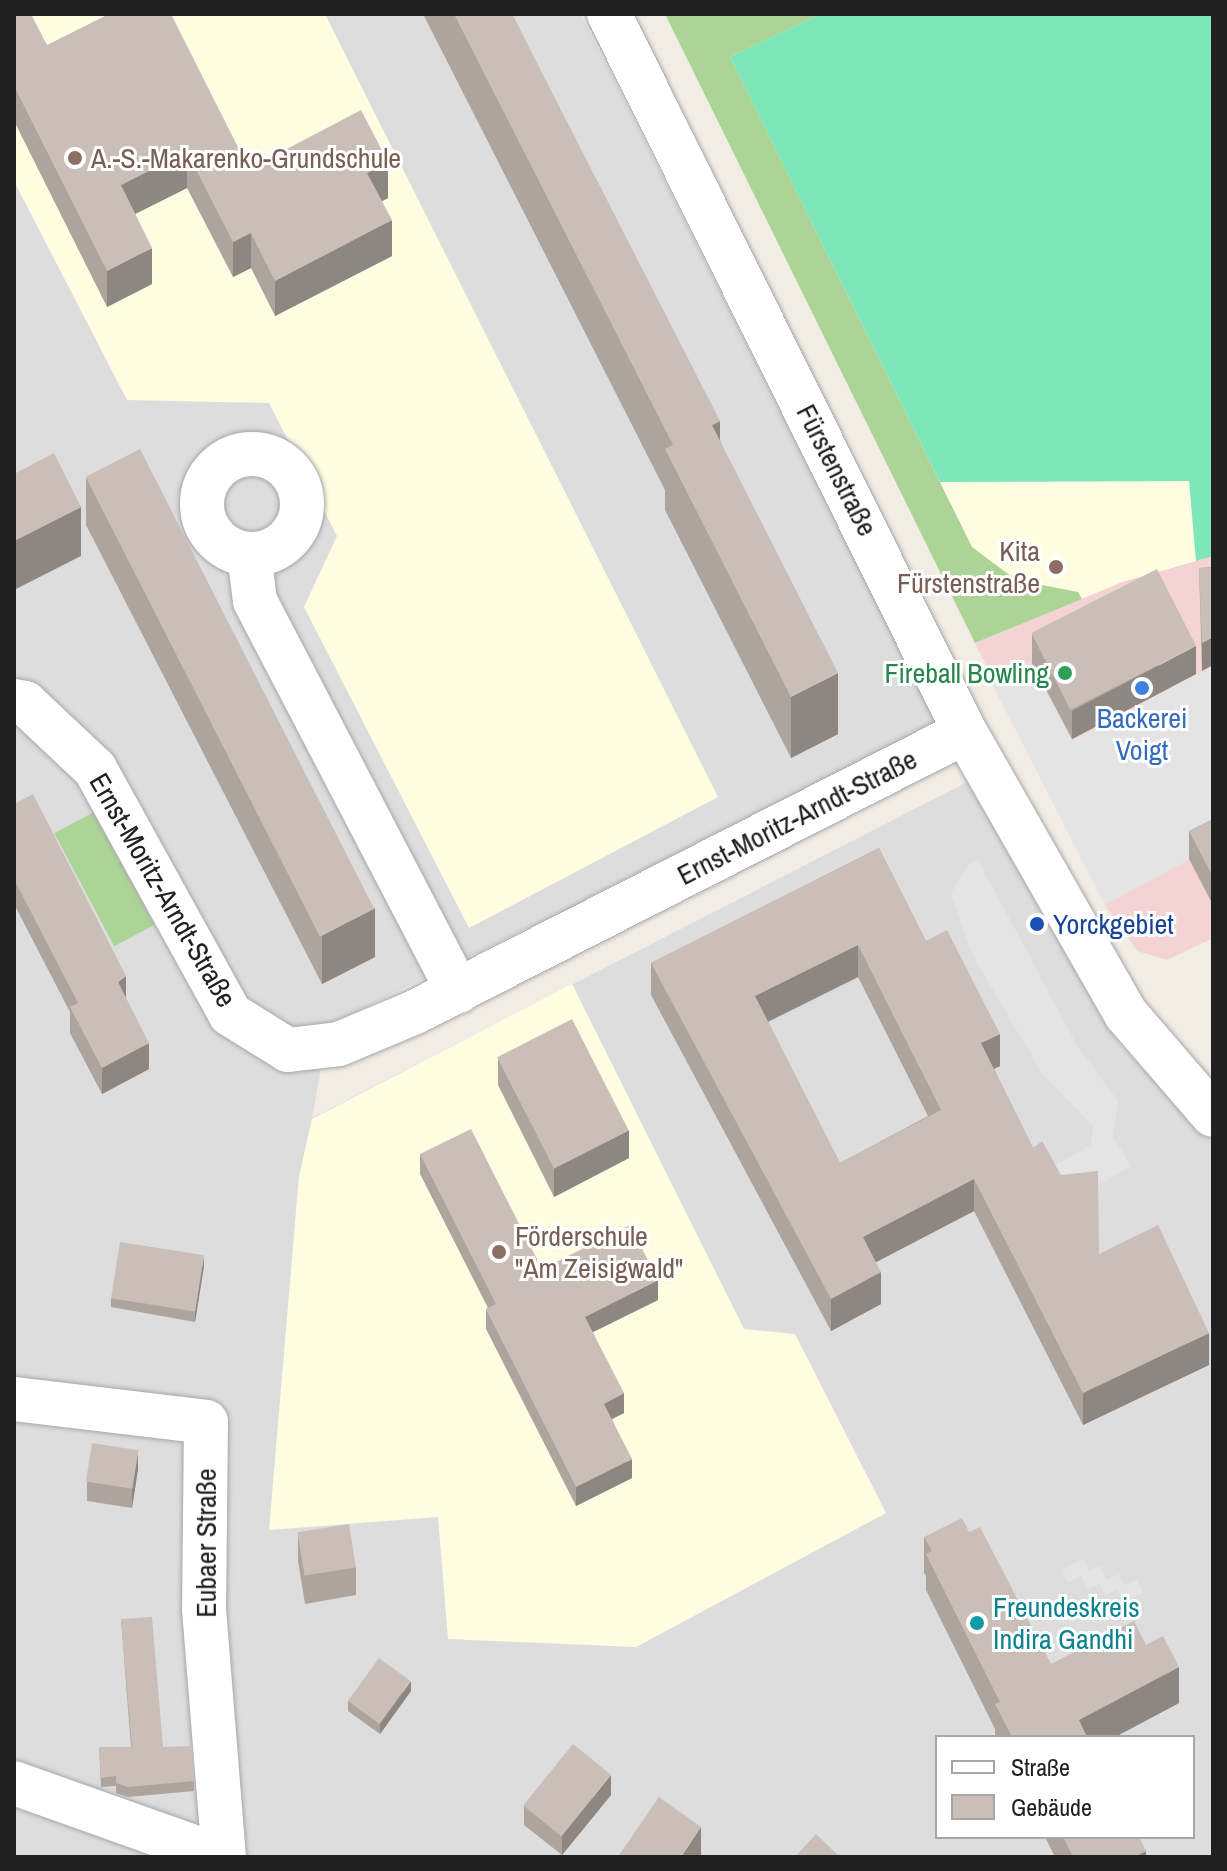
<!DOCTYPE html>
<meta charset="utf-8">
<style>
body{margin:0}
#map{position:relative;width:1227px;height:1871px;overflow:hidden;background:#f1ede5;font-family:"Archivo Narrow",sans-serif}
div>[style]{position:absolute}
.residential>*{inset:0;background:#dedddd}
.commercial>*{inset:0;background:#f3d3d4}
.education>*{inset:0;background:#fffde1}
.forest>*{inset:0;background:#acd496;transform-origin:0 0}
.pitch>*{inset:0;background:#7de7b9}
.parking>*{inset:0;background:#e4e4e4}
.roads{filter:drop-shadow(0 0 2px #a7a7a7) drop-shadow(0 0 2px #a7a7a7)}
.minor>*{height:44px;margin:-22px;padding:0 22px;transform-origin:22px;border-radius:22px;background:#fff}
.minor>.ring{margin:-22px;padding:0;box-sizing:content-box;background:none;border:44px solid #fff;border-radius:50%}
.wall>*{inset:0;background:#aea49e}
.shaded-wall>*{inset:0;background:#8d8681}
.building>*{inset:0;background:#cabfb8;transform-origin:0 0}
.dots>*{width:22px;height:22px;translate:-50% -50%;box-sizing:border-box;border:4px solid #fff;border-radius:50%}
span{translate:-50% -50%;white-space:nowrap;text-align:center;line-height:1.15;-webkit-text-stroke:6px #fff;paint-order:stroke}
.education-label{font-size:28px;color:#785e54}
.left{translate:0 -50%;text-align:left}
.right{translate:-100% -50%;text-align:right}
.street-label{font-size:28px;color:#202020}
.leisure-label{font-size:28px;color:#27864d}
.shop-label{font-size:28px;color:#366cbe}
.transit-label{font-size:28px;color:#164399}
.culture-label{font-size:28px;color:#0d838f}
.frame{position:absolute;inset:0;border:16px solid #202020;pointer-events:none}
.legend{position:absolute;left:935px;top:1735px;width:260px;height:104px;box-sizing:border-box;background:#fff;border:2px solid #a6a6a6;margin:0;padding:10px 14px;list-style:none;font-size:24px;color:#202020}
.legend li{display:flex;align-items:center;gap:16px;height:40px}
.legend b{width:40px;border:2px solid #a6a6a6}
</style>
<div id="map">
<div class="residential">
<i style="clip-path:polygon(evenodd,14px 14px,580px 14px,941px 730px,329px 1024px,312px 1118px,967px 782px,1119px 1044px,1213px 1140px,1213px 1857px,14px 1857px,14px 14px,937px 1737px,1193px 1737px,1193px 1837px,937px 1837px,937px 1737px)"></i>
</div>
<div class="commercial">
<i style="clip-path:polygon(1213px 556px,1213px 938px,1167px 960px,1137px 951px,1105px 905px,975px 643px,1122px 582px)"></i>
</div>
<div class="education">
<i style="clip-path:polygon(14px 14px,325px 14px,718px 797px,469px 928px,304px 607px,337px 536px,269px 403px,127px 400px,14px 181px)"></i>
<i style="clip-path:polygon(1190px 481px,1196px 561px,1122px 582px,975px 643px,904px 498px,940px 482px)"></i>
<i style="clip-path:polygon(572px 984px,744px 1329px,795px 1334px,886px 1513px,636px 1647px,448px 1639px,438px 1517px,269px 1530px,299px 1176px,312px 1119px)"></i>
</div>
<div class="forest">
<i style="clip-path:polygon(665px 14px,820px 14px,730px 57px,972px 547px,1016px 580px,1078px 592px,1082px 599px,975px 643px)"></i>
<i style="left:94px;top:812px;width:128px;height:45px;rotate:62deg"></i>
</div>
<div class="pitch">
<i style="clip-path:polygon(820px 14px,1213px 14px,1213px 556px,1196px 561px,1189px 481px,940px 482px,730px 57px)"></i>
</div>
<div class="parking">
<i style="clip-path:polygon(1030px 661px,1072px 741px,1213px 665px,1213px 847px,1105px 905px,991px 682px)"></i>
<i style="clip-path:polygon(978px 860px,1078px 1047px,1118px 1101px,1113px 1137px,1131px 1166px,1061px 1207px,1042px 1173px,1091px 1145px,1093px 1126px,1043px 1075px,972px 954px,951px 893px,968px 865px)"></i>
<i style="clip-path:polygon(1083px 1559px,1089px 1571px,1100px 1566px,1107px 1580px,1119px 1574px,1125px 1585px,1137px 1580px,1143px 1593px,1123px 1602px,1118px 1589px,1105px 1595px,1099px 1584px,1088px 1589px,1081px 1576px,1068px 1583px,1062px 1570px)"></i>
</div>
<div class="roads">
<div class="minor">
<i style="left:609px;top:14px;width:801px;rotate:63.63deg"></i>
<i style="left:965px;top:732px;width:325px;rotate:60.3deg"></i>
<i style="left:1126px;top:1014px;width:133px;rotate:49.3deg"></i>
<i class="ring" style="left:202px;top:454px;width:56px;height:56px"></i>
<i style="left:249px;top:554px;width:47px;rotate:82.7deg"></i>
<i style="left:255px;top:601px;width:440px;rotate:62.5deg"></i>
<i style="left:14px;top:701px;width:11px;rotate:10deg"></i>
<i style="left:25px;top:703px;width:96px;rotate:43.3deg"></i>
<i style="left:95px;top:769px;width:280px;rotate:61.1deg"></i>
<i style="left:230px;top:1014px;width:68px;rotate:31.8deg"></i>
<i style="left:288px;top:1050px;width:51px;rotate:-6.7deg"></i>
<i style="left:339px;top:1044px;width:82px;rotate:-22.8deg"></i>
<i style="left:415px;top:1012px;width:617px;rotate:-26.98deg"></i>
<i style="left:14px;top:1399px;width:193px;rotate:6.8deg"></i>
<i style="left:206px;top:1422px;width:187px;rotate:90.6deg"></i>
<i style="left:204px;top:1609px;width:249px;rotate:85.4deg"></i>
<i style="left:14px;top:1783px;width:221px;rotate:19.6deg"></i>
</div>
</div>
<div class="wall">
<i style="clip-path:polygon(14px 14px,47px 45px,249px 169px,388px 198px,382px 201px,392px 256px,275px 316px,251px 268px,233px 277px,187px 188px,135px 214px,152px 284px,107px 307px,14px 121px)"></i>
<i style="clip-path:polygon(423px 14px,512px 14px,720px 440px,838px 734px,791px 758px,665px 510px,665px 490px)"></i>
<i style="clip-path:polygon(86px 477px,375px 957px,322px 984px,86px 525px)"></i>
<i style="clip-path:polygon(1213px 567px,1202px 671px,1199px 568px)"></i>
<i style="clip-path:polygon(1032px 635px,1196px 674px,1072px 739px,1032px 663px)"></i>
<i style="clip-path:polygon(14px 804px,126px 999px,149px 1069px,102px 1094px,70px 1033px,70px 1012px,14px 904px)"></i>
<i style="clip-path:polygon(1213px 819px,1213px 905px,1189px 859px,1189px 831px)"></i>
<i style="clip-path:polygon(evenodd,879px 848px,926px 941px,1000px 1066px,994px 1069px,1033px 1148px,1099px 1254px,1209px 1365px,1083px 1425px,974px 1211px,876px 1262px,881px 1304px,831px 1331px,651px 995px,651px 963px,879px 848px,858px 977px,928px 1116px,840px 1163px,768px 1022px,858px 977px)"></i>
<i style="clip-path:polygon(498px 1058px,629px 1158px,554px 1197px,498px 1085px)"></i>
<i style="clip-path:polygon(420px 1154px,542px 1269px,658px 1300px,593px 1332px,624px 1413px,612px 1419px,632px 1478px,576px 1506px,486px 1329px,486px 1309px,488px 1308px,420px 1174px)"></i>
<i style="clip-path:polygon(204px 1266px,195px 1322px,111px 1307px,111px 1298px)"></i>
<i style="clip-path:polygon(138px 1469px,132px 1508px,87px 1501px,87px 1482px)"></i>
<i style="clip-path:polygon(969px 1532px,1051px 1664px,1146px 1645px,1179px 1703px,1115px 1737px,995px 1737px,995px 1729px,926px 1590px,926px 1576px,924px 1573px,924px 1537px)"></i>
<i style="clip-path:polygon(298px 1533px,356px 1567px,356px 1595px,305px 1604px,298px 1561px)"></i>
<i style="clip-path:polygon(121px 1619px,163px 1747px,194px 1781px,194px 1791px,128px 1797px,116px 1793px,116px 1786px,101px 1787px,99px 1747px,131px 1747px)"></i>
<i style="clip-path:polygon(411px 1691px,380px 1734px,348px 1711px,348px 1701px)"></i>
<i style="clip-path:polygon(611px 1795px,562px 1855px,524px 1825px,524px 1806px)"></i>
<i style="clip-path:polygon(1045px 1837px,1139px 1837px,1146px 1857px,1055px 1857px)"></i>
</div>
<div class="shaded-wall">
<i style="clip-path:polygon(187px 152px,187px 188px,121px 221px,121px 185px)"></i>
<i style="clip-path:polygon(388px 162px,388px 198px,367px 209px,367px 173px)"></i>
<i style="clip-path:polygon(392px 220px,392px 256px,275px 316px,275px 281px)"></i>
<i style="clip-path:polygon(251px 233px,251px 268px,233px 277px,233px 242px)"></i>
<i style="clip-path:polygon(152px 248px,152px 284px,107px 307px,107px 271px)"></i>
<i style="clip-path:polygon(720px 421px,720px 482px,712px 425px)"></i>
<i style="clip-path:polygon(81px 507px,81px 556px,14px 590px,14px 541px)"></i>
<i style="clip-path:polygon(1213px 637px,1213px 665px,1202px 671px,1202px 643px)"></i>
<i style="clip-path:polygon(1196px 646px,1196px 674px,1072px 739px,1072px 711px)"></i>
<i style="clip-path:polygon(838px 673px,838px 734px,791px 758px,791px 697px)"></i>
<i style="clip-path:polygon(375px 908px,375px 957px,322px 984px,322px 936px)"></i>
<i style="clip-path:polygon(858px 945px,858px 977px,755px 1028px,755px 996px)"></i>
<i style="clip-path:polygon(126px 976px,126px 1002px,118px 982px)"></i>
<i style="clip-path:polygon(1000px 1034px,1000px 1066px,981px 1075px,981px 1043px)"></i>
<i style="clip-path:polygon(149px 1043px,149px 1069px,102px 1094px,102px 1068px)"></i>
<i style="clip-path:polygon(629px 1130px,629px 1158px,554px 1197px,554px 1169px)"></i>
<i style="clip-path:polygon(974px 1179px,974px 1211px,863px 1269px,863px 1237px)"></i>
<i style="clip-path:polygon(204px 1256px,204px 1266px,195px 1322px,195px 1312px)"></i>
<i style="clip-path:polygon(881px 1272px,881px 1304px,831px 1331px,831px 1299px)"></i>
<i style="clip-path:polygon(658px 1280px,658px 1300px,585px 1336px,585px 1317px)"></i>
<i style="clip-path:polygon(1209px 1333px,1209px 1365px,1083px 1425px,1083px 1393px)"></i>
<i style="clip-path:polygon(624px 1393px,624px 1413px,604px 1423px,604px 1404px)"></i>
<i style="clip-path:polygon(138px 1450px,138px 1469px,132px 1508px,132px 1489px)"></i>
<i style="clip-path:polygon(632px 1459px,632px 1478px,576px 1506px,576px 1487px)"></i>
<i style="clip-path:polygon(1179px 1667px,1179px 1703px,1115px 1737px,1079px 1737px,1079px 1720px)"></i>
<i style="clip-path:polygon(411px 1681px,411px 1691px,380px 1734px,380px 1724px)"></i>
<i style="clip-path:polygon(611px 1775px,611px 1795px,562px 1855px,562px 1836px)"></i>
<i style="clip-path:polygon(701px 1827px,701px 1855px,700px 1857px,681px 1857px)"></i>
<i style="clip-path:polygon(1146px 1851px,1146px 1857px,1134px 1857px)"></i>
</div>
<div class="building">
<i style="clip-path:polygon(14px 14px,31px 14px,47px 45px,109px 14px,171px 14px,249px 169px,361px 110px,388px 162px,367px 173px,392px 220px,275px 281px,251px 233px,233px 242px,187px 152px,121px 185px,152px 248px,107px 271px,14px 86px)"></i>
<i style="clip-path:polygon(454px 14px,512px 14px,720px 421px,712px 425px,838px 673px,791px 697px,665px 449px,673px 445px)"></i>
<i style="left:140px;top:449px;width:516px;height:61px;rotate:63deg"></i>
<i style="clip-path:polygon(54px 453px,81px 507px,14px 541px,14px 474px)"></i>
<i style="clip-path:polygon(1213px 567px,1213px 637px,1202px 643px,1199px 568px)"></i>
<i style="left:1157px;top:569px;width:86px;height:141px;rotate:63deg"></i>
<i style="clip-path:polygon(33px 794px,126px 976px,118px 982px,149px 1043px,102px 1068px,70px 1007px,78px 1003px,14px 879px,14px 804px)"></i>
<i style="clip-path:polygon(1213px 819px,1213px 877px,1189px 831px)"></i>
<i style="clip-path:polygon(evenodd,879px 848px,926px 941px,947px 930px,1000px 1034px,981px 1043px,1033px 1148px,1042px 1141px,1061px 1175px,1098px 1171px,1099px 1254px,1158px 1225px,1209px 1333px,1083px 1393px,974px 1179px,863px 1237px,881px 1272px,831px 1299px,651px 963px,879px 848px,858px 945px,941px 1110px,840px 1163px,755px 996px,858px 945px)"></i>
<i style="left:572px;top:1019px;width:125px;height:84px;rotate:63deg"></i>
<i style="clip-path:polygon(471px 1129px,542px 1269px,630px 1225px,658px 1280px,585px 1317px,624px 1393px,604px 1404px,632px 1459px,576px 1487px,486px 1309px,496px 1304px,420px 1154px)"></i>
<i style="left:120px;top:1242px;width:85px;height:57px;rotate:9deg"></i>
<i style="left:92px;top:1443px;width:47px;height:39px;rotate:9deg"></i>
<i style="clip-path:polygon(962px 1518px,969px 1532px,980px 1527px,1051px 1664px,1134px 1621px,1146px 1645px,1163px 1636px,1179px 1667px,1079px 1720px,1087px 1737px,1012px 1737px,995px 1704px,1000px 1702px,926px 1554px,932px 1551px,924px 1537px)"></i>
<i style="left:349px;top:1524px;width:44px;height:52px;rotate:81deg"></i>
<i style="clip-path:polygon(152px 1617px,163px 1747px,191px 1746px,194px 1781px,128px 1787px,116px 1783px,116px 1776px,101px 1778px,99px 1747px,132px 1747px,121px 1619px)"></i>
<i style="left:379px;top:1658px;width:39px;height:53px;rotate:36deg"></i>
<i style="left:573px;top:1744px;width:49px;height:79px;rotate:39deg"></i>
<i style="clip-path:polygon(659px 1797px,701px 1827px,681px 1857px,622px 1857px,619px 1855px)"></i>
<i style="clip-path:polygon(816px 1834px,840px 1857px,795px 1857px)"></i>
<i style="clip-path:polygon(1063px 1837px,1139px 1837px,1146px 1851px,1134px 1857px,1073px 1857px)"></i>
</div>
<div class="dots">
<i style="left:75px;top:158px;background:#8d6e63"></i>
<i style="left:1056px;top:567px;background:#8d6e63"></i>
<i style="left:1065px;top:673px;background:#2e9e5b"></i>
<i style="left:1142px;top:688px;background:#3f7fe0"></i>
<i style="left:1037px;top:924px;background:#1a4fb4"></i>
<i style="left:499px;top:1252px;background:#8d6e63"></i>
<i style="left:977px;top:1623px;background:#0f9aa8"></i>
</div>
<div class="education-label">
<span class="left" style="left:91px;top:158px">A.-S.-Makarenko-Grundschule</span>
<span class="right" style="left:1040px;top:567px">Kita<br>Fürstenstraße</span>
<span class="left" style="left:515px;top:1252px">Förderschule<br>"Am Zeisigwald"</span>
</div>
<div class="street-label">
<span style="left:837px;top:470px;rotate:63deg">Fürstenstraße</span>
<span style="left:797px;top:817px;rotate:-27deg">Ernst-Moritz-Arndt-Straße</span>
<span style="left:163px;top:890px;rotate:60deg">Ernst-Moritz-Arndt-Straße</span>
<span style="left:206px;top:1543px;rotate:-90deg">Eubaer Straße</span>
</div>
<div class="leisure-label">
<span class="right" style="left:1049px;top:673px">Fireball Bowling</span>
</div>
<div class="shop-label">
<span style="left:1142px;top:734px">Backerei<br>Voigt</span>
</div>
<div class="transit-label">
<span class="left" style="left:1053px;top:924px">Yorckgebiet</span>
</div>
<div class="culture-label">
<span class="left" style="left:993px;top:1623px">Freundeskreis<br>Indira Gandhi</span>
</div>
<div class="frame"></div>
<ul class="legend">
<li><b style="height:10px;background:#fff"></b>Straße</li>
<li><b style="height:22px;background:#cabfb8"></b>Gebäude</li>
</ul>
</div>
